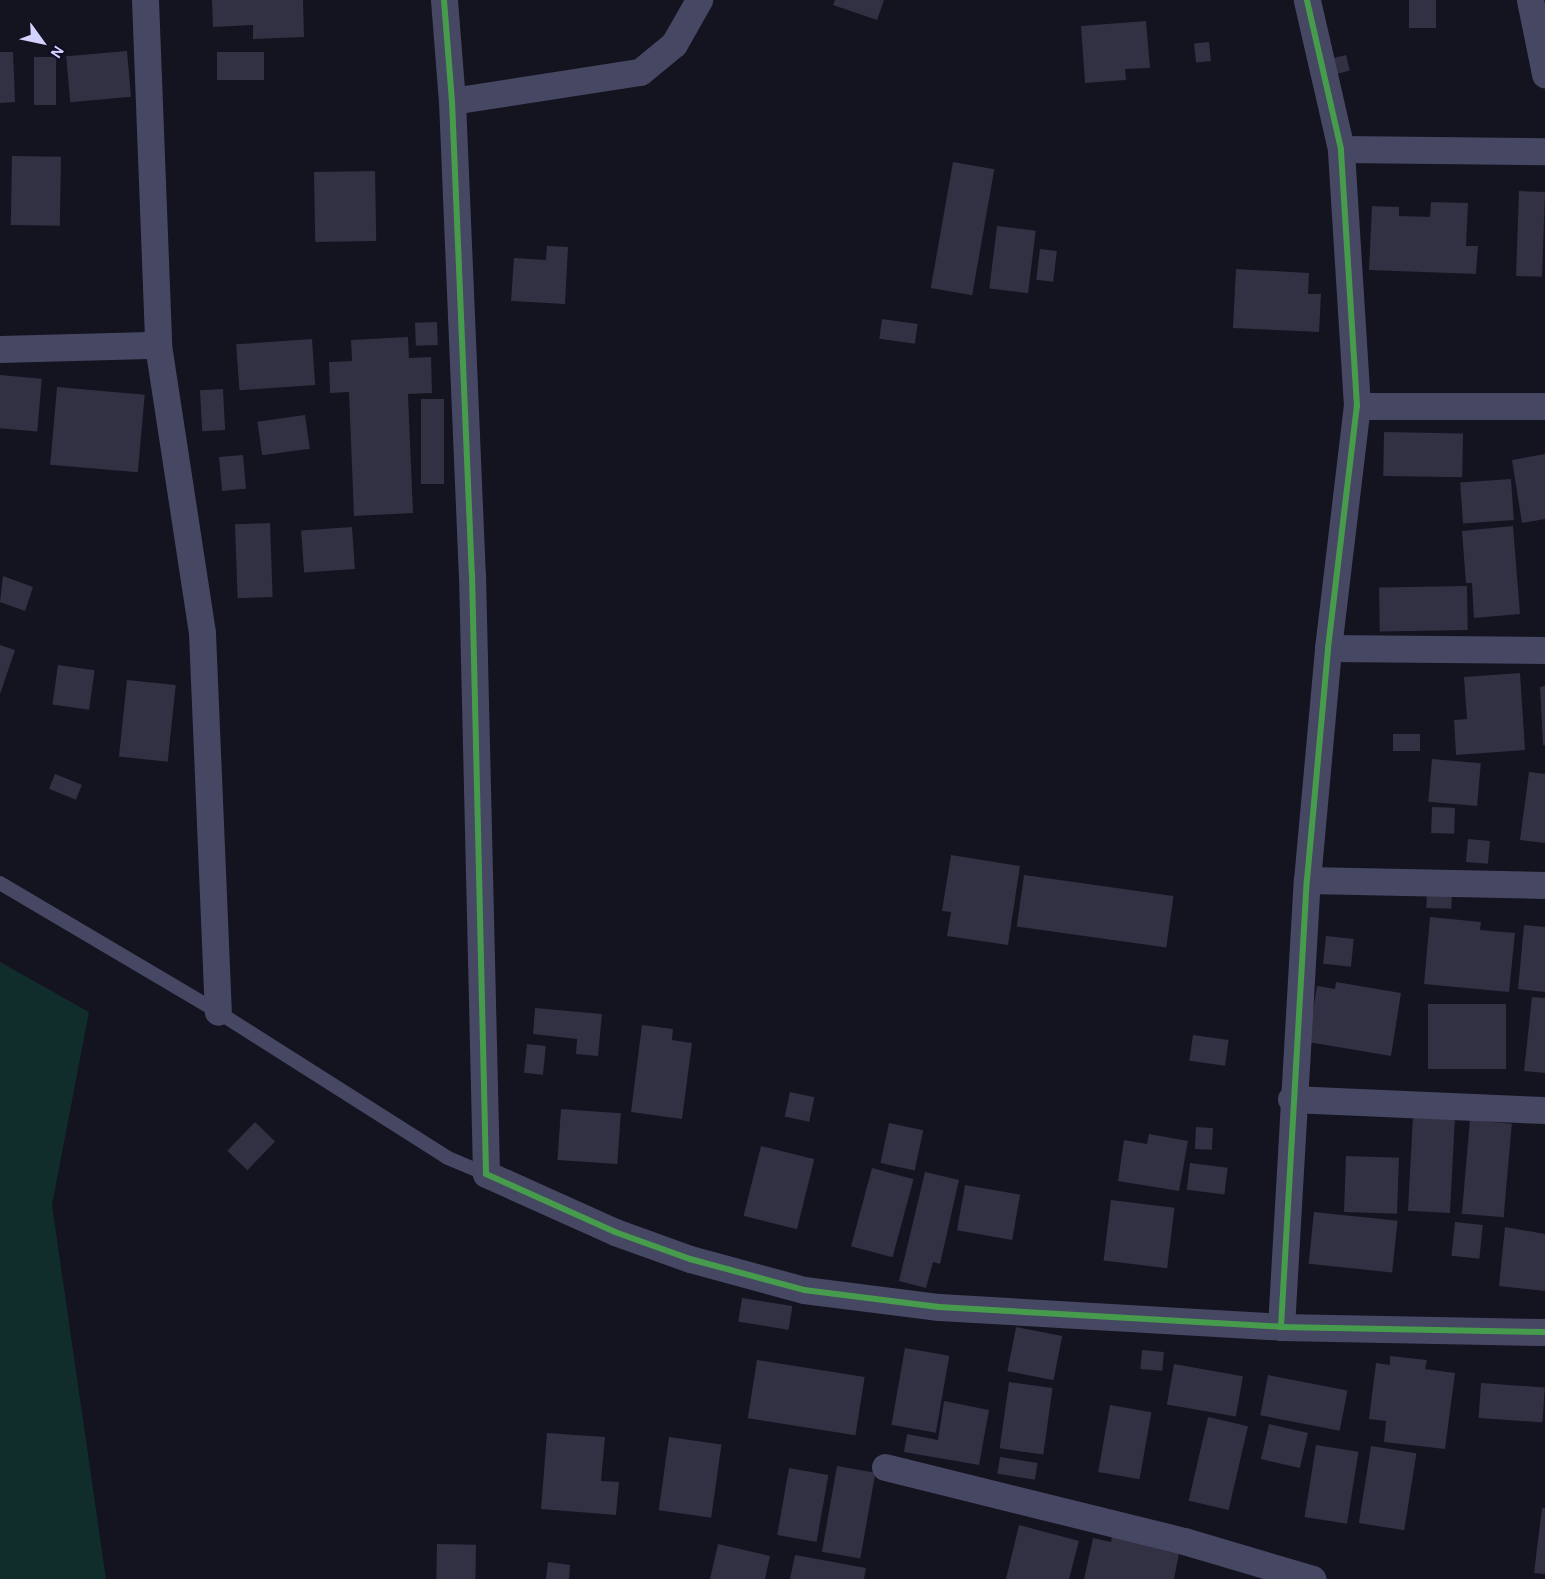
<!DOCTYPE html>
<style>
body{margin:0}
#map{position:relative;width:1545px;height:1579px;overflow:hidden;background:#141320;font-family:"Alegreya Sans",sans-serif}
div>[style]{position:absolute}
.green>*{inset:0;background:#102d2c}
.building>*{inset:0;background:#323043;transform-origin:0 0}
.lane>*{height:14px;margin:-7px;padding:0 7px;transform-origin:7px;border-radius:7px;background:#464762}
.street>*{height:27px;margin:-13.5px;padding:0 13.5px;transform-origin:13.5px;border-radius:13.5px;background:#464762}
.cycleway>*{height:6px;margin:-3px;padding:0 3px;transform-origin:3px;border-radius:3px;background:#469c4c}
span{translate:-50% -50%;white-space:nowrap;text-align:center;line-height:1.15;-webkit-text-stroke:6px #100d26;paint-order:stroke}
.north{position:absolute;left:12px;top:12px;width:60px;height:60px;-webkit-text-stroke:4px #100d26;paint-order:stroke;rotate:123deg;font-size:16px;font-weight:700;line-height:24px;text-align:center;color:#d4d2ff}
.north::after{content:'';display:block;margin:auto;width:21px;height:27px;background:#d4d2ff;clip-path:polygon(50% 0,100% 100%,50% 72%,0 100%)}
</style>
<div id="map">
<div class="green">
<i style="clip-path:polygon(0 962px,89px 1012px,52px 1205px,106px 1579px,0 1579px)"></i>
</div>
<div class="building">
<i style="clip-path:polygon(212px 0,303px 0,304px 37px,253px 39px,253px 25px,213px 27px)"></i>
<i style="clip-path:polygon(835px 0,884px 0,877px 20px,833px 5px)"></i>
<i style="left:1409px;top:0;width:27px;height:28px"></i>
<i style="clip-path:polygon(1146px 21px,1150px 68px,1125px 69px,1126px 80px,1085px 83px,1081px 26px)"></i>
<i style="left:1209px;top:42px;width:19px;height:15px;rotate:84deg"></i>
<i style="left:127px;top:51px;width:46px;height:61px;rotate:85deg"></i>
<i style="clip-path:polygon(0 52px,13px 52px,15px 102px,0 103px)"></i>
<i style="left:264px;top:52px;width:28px;height:47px;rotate:90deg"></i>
<i style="left:1346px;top:55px;width:16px;height:17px;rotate:76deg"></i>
<i style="left:34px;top:57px;width:22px;height:48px"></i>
<i style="left:12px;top:156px;width:49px;height:69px;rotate:1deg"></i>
<i style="left:953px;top:162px;width:42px;height:128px;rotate:10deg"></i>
<i style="left:375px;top:171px;width:70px;height:61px;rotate:89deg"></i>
<i style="left:1519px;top:191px;width:26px;height:85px;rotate:2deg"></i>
<i style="clip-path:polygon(1431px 202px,1468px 203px,1466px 246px,1478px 246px,1476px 274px,1369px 270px,1372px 206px,1399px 207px,1399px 216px,1430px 217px)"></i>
<i style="left:997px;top:226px;width:39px;height:63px;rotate:7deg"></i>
<i style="clip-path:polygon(547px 246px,568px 247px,565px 304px,511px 301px,514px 258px,546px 260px)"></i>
<i style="left:1040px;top:249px;width:17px;height:31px;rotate:7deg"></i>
<i style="clip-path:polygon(1236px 269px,1309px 273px,1308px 294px,1321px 294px,1319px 332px,1233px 328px)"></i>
<i style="left:882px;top:319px;width:36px;height:20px;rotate:8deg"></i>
<i style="left:437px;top:322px;width:23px;height:22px;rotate:88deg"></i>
<i style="clip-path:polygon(408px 337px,409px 358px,431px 357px,432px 393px,408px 394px,413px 513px,354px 516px,349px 392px,330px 393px,329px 362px,352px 361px,351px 340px)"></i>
<i style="left:312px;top:339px;width:46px;height:76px;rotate:86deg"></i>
<i style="left:0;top:375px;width:42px;height:53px;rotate:5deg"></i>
<i style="left:57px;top:387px;width:88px;height:78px;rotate:5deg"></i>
<i style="left:223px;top:389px;width:41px;height:23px;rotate:87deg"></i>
<i style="left:421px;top:399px;width:23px;height:85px"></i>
<i style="left:305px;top:415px;width:34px;height:48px;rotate:82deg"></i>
<i style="left:1384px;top:432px;width:79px;height:44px;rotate:1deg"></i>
<i style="clip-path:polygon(1545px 454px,1545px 519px,1522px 523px,1512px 460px)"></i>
<i style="left:243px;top:455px;width:34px;height:24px;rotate:85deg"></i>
<i style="left:1511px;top:479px;width:41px;height:51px;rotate:86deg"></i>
<i style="left:270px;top:523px;width:74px;height:35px;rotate:88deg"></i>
<i style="clip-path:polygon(1513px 526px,1520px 614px,1474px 618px,1472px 583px,1466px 583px,1462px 531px)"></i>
<i style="left:352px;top:527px;width:42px;height:51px;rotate:86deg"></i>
<i style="clip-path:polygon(3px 576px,33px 587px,25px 611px,0 602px)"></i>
<i style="left:1467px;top:586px;width:44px;height:88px;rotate:89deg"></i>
<i style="clip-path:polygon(0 645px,15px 650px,0 694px)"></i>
<i style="left:58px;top:665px;width:37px;height:40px;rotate:8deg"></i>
<i style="clip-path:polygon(1520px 673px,1525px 750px,1456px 755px,1454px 720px,1467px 719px,1464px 677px)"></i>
<i style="left:127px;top:680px;width:49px;height:77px;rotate:6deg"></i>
<i style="clip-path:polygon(1545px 686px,1545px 745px,1543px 745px,1540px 687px)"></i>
<i style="left:1420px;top:734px;width:17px;height:27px;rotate:90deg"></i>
<i style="left:1432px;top:759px;width:49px;height:43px;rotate:5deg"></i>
<i style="clip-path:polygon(1529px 772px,1545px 774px,1545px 843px,1520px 840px)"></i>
<i style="left:55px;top:774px;width:29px;height:16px;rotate:22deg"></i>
<i style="left:1432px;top:807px;width:23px;height:26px;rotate:2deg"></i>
<i style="left:1468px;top:839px;width:22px;height:23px;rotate:5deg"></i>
<i style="clip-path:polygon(951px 855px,1020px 866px,1008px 945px,947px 936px,951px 912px,942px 911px)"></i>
<i style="left:1024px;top:875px;width:151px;height:52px;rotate:8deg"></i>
<i style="left:1427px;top:889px;width:25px;height:19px;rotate:2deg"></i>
<i style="clip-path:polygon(1430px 917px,1481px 922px,1480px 930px,1515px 933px,1509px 992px,1424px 984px)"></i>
<i style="clip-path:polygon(1524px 925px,1545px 927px,1545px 992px,1518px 989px)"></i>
<i style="left:1326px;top:936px;width:28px;height:28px;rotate:6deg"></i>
<i style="clip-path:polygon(1336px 982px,1401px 993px,1391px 1056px,1308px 1042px,1317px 986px,1335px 989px)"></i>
<i style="clip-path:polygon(1532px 997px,1545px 998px,1545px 1073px,1524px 1071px)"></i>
<i style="left:1428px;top:1004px;width:78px;height:65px"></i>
<i style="clip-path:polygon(535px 1008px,602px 1014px,598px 1056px,576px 1054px,577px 1039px,533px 1034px)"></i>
<i style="clip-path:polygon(642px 1025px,673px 1029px,672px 1040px,692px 1043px,682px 1119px,631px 1112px)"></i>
<i style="left:1193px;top:1035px;width:36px;height:26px;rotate:8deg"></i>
<i style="left:527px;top:1044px;width:19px;height:29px;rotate:6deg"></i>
<i style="left:790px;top:1092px;width:25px;height:25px;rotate:12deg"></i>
<i style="left:561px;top:1109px;width:60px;height:51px;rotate:4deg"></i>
<i style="left:1413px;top:1116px;width:42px;height:95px;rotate:3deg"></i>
<i style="left:1470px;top:1120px;width:42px;height:94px;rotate:5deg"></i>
<i style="left:255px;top:1122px;width:28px;height:40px;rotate:44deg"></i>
<i style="left:889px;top:1123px;width:35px;height:41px;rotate:12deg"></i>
<i style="left:1196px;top:1127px;width:17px;height:22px;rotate:3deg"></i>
<i style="clip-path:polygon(1149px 1134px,1188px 1141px,1179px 1191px,1118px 1181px,1124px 1140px,1147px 1144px)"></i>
<i style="left:761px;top:1146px;width:55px;height:72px;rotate:14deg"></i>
<i style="left:1346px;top:1156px;width:53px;height:56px;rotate:2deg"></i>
<i style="left:1190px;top:1163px;width:38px;height:27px;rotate:7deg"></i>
<i style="left:872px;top:1168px;width:43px;height:81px;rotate:15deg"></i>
<i style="clip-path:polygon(925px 1172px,959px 1180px,940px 1264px,933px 1262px,926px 1288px,899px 1281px)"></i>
<i style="left:965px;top:1185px;width:56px;height:46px;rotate:10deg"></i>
<i style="left:1111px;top:1200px;width:64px;height:61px;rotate:7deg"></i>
<i style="left:1314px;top:1212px;width:84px;height:52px;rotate:6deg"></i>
<i style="left:1455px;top:1222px;width:28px;height:34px;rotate:6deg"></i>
<i style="clip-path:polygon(1505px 1227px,1545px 1234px,1545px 1291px,1499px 1286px)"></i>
<i style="left:742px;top:1298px;width:51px;height:24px;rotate:9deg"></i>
<i style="left:1016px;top:1327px;width:47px;height:45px;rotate:11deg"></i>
<i style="left:905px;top:1348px;width:45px;height:78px;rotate:10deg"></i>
<i style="left:1142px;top:1350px;width:22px;height:19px;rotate:5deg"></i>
<i style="clip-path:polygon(1390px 1356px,1427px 1360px,1425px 1369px,1455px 1373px,1445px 1449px,1384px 1442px,1386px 1421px,1369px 1419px,1376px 1363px,1390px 1365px)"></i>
<i style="left:757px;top:1360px;width:109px;height:59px;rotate:9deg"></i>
<i style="left:1174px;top:1364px;width:70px;height:41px;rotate:10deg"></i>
<i style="left:1268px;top:1375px;width:81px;height:41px;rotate:11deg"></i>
<i style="left:1009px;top:1382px;width:44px;height:67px;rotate:8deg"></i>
<i style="left:1481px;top:1383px;width:64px;height:35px;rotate:4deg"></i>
<i style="clip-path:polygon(944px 1401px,989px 1410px,979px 1465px,904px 1452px,907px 1434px,938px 1440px)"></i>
<i style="left:1110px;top:1405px;width:42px;height:68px;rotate:10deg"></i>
<i style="left:1208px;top:1417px;width:41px;height:86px;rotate:13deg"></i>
<i style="left:1269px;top:1424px;width:40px;height:36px;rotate:13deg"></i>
<i style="clip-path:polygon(547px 1433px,605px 1437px,601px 1481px,619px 1482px,616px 1515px,541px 1509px)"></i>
<i style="left:669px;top:1437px;width:53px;height:74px;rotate:8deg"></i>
<i style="left:1316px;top:1445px;width:43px;height:73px;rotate:9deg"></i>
<i style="left:1371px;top:1446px;width:46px;height:78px;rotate:9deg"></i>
<i style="left:1000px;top:1457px;width:38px;height:17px;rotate:9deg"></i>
<i style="left:837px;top:1466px;width:39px;height:87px;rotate:10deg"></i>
<i style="left:789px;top:1468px;width:40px;height:68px;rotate:10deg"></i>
<i style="clip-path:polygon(1542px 1508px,1545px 1508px,1545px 1574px,1534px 1573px)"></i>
<i style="clip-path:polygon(1019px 1525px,1079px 1541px,1069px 1579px,1006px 1579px)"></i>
<i style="clip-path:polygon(1112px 1537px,1181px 1543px,1174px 1579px,1084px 1579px,1093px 1538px,1111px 1542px)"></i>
<i style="left:437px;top:1544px;width:39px;height:35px;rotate:1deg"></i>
<i style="clip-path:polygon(718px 1544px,770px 1556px,765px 1579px,710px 1579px)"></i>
<i style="clip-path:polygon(795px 1555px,866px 1568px,864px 1579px,790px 1579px)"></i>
<i style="clip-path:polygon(548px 1562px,570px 1565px,569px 1579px,546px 1579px)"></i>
</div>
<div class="lane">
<i style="left:0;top:883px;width:253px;rotate:30.6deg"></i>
<i style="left:218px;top:1012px;width:272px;rotate:32.4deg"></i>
<i style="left:448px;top:1158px;width:41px;rotate:22.8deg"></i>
</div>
<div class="street">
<i style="left:145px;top:0;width:345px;rotate:87.8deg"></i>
<i style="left:158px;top:345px;width:291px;rotate:81.3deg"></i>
<i style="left:202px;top:633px;width:379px;rotate:87.6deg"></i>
<i style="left:444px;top:0;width:101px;rotate:85.5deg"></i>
<i style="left:452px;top:101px;width:473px;rotate:87.6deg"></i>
<i style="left:472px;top:574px;width:600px;rotate:88.66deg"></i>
<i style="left:486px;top:1174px;width:141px;rotate:24.2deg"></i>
<i style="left:615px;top:1232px;width:80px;rotate:19.8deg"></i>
<i style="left:690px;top:1259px;width:118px;rotate:15.2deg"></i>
<i style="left:804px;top:1290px;width:136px;rotate:7.2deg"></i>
<i style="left:939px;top:1307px;width:343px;rotate:3.3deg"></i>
<i style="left:1281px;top:1327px;width:264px;rotate:1.1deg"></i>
<i style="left:1530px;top:0;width:76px;rotate:78.5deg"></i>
<i style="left:452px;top:101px;width:190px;rotate:-8.8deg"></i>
<i style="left:640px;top:72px;width:44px;rotate:-39.5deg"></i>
<i style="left:674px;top:44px;width:51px;rotate:-60.4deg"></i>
<i style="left:1341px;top:149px;width:204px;rotate:0.6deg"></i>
<i style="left:0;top:349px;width:158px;rotate:-1.5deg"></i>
<i style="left:1357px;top:406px;width:188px"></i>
<i style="left:1328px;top:648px;width:217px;rotate:0.5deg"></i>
<i style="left:1307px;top:880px;width:238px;rotate:1.2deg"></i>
<i style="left:1291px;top:1099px;width:254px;rotate:2.5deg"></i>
<i style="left:1281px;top:1327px;width:448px;rotate:-86.7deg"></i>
<i style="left:1307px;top:880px;width:233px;rotate:-84.8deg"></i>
<i style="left:1328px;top:648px;width:244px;rotate:-83.2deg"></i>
<i style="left:1357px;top:406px;width:257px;rotate:-93.6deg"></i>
<i style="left:1341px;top:149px;width:153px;rotate:-102.9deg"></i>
<i style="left:885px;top:1467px;width:308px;rotate:13.9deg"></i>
<i style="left:1184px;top:1541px;width:134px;rotate:16.5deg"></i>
</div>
<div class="cycleway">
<i style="left:444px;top:0;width:101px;rotate:85.5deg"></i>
<i style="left:452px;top:101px;width:473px;rotate:87.6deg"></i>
<i style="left:472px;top:574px;width:600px;rotate:88.66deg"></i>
<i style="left:486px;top:1174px;width:141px;rotate:24.2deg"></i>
<i style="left:615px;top:1232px;width:80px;rotate:19.8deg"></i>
<i style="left:690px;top:1259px;width:118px;rotate:15.2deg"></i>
<i style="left:804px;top:1290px;width:136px;rotate:7.2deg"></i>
<i style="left:939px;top:1307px;width:343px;rotate:3.3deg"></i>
<i style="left:1281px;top:1327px;width:264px;rotate:1.1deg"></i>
<i style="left:1281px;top:1327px;width:448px;rotate:-86.7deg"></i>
<i style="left:1307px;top:880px;width:233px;rotate:-84.8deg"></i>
<i style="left:1328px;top:648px;width:244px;rotate:-83.2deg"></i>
<i style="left:1357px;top:406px;width:257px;rotate:-93.6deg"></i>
<i style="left:1341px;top:149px;width:153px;rotate:-102.9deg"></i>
</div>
<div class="north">N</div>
</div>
